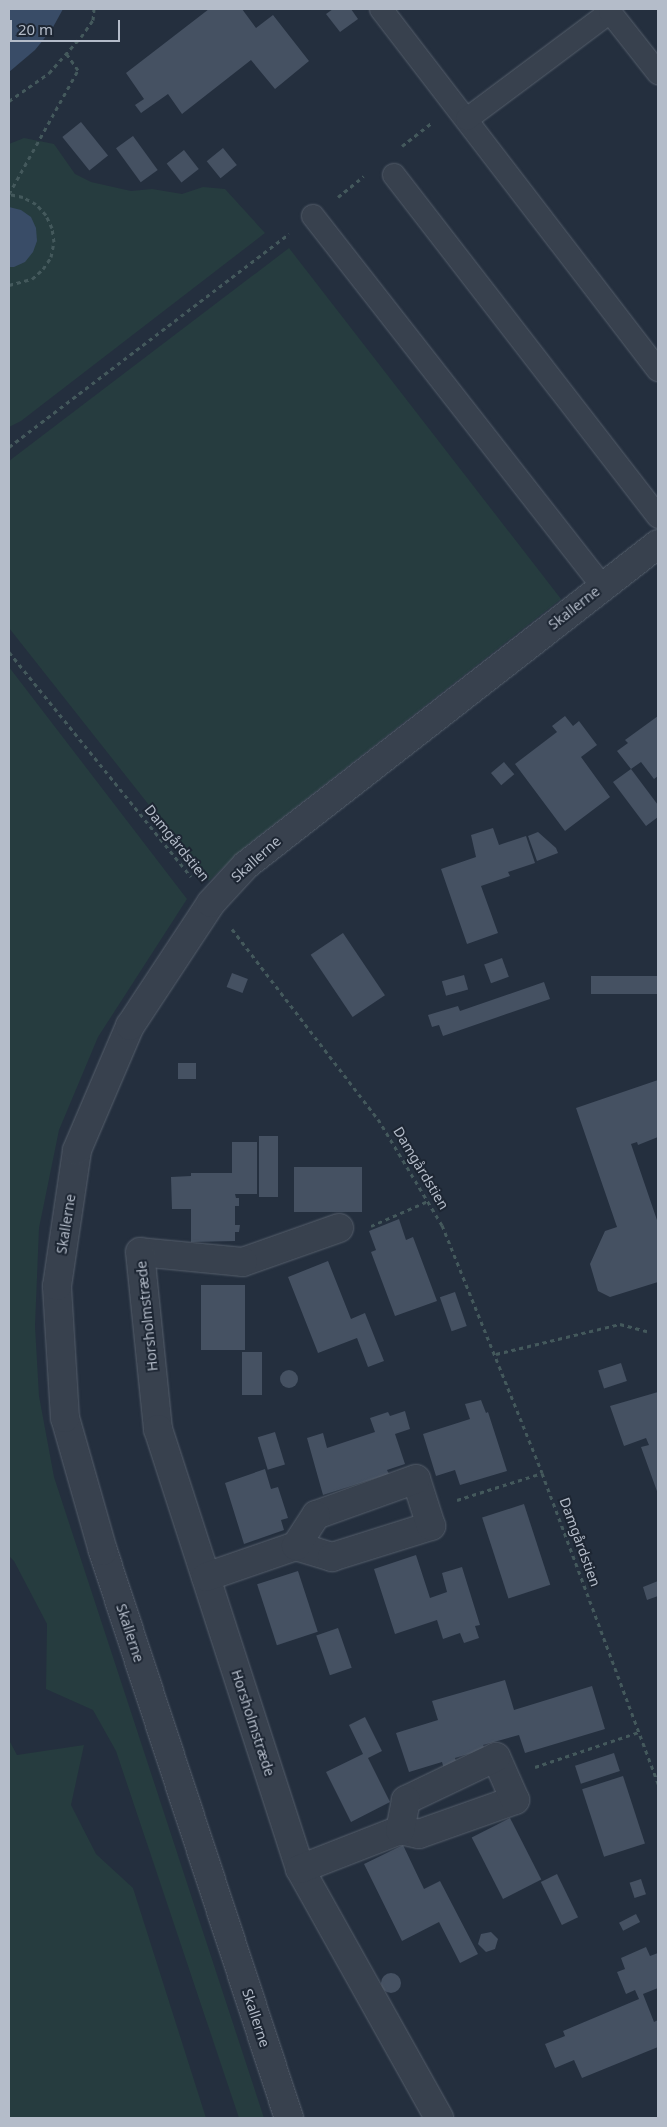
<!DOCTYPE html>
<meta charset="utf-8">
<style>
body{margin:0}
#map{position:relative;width:667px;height:2127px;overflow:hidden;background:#242f3e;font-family:"Noto Sans",sans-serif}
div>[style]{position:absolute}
.green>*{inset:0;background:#263c3f}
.water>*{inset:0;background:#394c67}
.building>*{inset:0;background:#455162;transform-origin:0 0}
.round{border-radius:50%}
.path>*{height:3px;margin-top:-1.5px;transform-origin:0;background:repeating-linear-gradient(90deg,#44595c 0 4px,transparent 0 8px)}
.roads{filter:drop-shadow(0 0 1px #565f6c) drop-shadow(0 0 1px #565f6c)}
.lane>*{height:22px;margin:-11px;padding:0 11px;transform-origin:11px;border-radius:11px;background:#38414e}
.street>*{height:28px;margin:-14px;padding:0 14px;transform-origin:14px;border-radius:14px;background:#38414e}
span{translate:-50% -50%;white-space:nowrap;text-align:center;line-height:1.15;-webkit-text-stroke:4px #1d2633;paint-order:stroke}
.street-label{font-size:14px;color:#b4bcc9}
.frame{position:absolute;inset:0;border:10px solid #b4bcc9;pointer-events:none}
.scale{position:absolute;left:10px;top:20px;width:110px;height:22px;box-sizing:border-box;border:2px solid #b4bcc9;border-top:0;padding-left:6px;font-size:15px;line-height:18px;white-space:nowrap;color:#b4bcc9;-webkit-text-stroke:4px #1d2633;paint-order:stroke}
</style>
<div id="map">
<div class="green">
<i style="clip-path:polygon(24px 138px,54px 144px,75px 174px,91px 182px,131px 191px,152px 189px,182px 194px,203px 187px,225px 189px,265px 233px,21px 421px,9px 427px,9px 144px)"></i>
<i style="clip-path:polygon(289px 248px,561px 599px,246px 846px,209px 881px,9px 628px,9px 461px)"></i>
<i style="clip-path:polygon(9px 667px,187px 899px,98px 1037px,59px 1130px,39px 1228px,35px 1326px,39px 1396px,54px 1477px,264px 2118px,239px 2118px,116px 1751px,93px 1710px,46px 1689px,47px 1624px,14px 1561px,9px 1556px)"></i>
<i style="clip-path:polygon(9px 1740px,17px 1755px,84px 1745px,71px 1805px,96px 1854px,133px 1888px,206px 2118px,9px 2118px)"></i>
</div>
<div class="water">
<i style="clip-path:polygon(9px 9px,63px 9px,52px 29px,35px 50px,9px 72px)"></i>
<i style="clip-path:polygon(9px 207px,21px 210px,31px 217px,36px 228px,37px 241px,33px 252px,25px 262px,14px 267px,9px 267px)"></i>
</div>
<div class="building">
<i style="clip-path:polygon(209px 9px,242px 9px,256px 28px,273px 15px,309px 61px,275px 89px,251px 60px,182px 114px,168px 94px,141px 113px,135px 105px,144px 99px,126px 73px)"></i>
<i style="clip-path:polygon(333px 9px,351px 9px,358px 19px,340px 32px,326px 14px)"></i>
<i style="left:81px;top:122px;width:43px;height:24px;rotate:51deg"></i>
<i style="left:133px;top:136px;width:42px;height:21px;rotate:54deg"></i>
<i style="left:223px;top:148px;width:22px;height:21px;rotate:51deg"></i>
<i style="left:184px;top:150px;width:24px;height:22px;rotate:52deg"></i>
<i style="clip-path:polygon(565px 716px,573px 726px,579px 721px,597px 745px,581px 757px,610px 797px,565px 831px,515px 764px,557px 732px,552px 726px)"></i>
<i style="clip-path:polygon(658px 716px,658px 776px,654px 779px,641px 762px,631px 769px,658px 805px,658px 817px,646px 826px,613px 782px,631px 769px,617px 751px,628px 743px,625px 740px)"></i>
<i style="left:504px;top:762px;width:16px;height:17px;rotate:50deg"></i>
<i style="clip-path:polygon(493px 828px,499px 845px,526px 836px,535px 863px,508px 872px,510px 876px,481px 886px,498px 933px,467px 944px,441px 869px,476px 857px,471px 835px)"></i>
<i style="clip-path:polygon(538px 832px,556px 848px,558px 853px,537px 861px,528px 836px)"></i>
<i style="left:343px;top:933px;width:75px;height:39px;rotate:56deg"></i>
<i style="left:502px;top:958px;width:20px;height:19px;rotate:70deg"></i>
<i style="left:232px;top:973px;width:17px;height:15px;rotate:21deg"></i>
<i style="left:464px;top:975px;width:15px;height:23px;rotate:74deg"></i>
<i style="left:658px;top:976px;width:18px;height:67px;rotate:90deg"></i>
<i style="clip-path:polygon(544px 982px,550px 999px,443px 1036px,439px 1025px,432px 1027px,428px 1015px,458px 1006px,460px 1011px)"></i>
<i style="left:178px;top:1063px;width:18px;height:16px"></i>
<i style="clip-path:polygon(658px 1080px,658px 1137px,638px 1145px,637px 1142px,631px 1144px,658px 1223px,658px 1282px,610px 1297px,598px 1291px,590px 1264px,605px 1231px,617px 1227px,576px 1108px)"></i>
<i style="left:259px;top:1136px;width:19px;height:61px"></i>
<i style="clip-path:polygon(232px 1142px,257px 1142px,257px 1194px,235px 1194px,236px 1198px,239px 1198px,239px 1206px,235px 1206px,235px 1225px,240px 1225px,239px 1232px,235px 1232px,235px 1241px,191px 1242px,191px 1209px,172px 1209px,171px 1177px,191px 1176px,191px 1173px,232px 1173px)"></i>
<i style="left:294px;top:1167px;width:68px;height:45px"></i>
<i style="clip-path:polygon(399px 1219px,406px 1240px,413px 1237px,437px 1301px,395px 1316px,371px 1252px,376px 1250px,369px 1231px)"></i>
<i style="clip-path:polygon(328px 1261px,351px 1319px,365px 1313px,384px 1361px,368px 1367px,357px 1338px,318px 1353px,288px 1277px)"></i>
<i style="left:201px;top:1285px;width:44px;height:65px"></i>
<i style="left:455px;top:1292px;width:36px;height:16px;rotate:71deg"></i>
<i style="left:242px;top:1352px;width:20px;height:43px"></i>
<i style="left:621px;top:1363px;width:19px;height:24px;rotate:72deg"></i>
<i class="round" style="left:280px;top:1370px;width:18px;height:18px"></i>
<i style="clip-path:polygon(658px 1392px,658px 1494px,641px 1447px,649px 1445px,646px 1438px,624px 1446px,610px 1406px)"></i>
<i style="clip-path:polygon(481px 1400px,486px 1413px,488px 1412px,507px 1471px,460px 1485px,455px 1470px,436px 1476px,423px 1434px,470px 1419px,465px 1404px)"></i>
<i style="clip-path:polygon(405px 1411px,410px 1429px,395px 1434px,405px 1464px,387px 1470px,389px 1474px,323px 1495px,307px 1438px,323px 1433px,327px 1448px,375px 1432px,370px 1418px,388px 1412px,390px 1416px)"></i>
<i style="left:275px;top:1432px;width:34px;height:18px;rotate:73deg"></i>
<i style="clip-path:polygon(265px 1469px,271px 1489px,278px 1487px,288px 1518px,281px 1520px,284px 1530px,244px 1544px,225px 1483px)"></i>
<i style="left:524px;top:1504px;width:85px;height:44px;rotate:72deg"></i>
<i style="clip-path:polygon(416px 1555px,430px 1598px,447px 1592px,442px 1573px,462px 1567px,480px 1625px,475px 1626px,479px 1638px,464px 1643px,460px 1633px,443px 1639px,437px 1620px,395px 1634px,374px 1569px)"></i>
<i style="left:298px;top:1571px;width:64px;height:43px;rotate:72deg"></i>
<i style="clip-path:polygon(658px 1581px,658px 1596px,647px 1600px,643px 1587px)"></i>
<i style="left:338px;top:1628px;width:42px;height:23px;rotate:71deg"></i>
<i style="clip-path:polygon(505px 1680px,514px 1710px,592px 1686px,605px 1729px,525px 1753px,519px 1735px,483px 1745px,485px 1749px,455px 1758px,457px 1765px,444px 1769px,442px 1762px,409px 1772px,396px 1733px,438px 1720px,432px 1701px)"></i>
<i style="clip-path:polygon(365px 1717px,382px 1751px,368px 1758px,390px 1802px,351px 1822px,326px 1772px,363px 1754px,349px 1725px)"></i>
<i style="left:614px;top:1753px;width:19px;height:41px;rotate:72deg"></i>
<i style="left:623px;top:1776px;width:71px;height:43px;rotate:72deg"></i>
<i style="left:510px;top:1818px;width:69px;height:43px;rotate:63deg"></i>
<i style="clip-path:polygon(403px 1845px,424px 1889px,440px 1881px,478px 1954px,460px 1963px,439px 1922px,402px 1941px,364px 1864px)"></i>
<i style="left:557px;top:1874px;width:48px;height:18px;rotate:64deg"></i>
<i style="left:641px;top:1879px;width:16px;height:12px;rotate:72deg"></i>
<i style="left:636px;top:1914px;width:9px;height:19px;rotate:63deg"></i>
<i style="clip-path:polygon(491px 1932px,498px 1939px,495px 1949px,486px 1952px,478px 1944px,481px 1934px)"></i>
<i style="clip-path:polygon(646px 1947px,650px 1956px,658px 1953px,658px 1988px,643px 1994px,654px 2022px,658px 2020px,658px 2047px,582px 2078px,574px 2060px,555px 2068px,545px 2044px,565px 2036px,563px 2031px,639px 1999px,635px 1990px,626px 1994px,617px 1972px,625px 1969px,621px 1958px)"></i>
<i class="round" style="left:381px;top:1973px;width:20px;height:20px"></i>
</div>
<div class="path">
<i style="left:9px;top:101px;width:49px;rotate:-35deg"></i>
<i style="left:49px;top:73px;width:48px;rotate:-48.4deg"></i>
<i style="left:81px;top:37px;width:21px;rotate:-55deg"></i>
<i style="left:93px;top:20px;width:11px;rotate:-85deg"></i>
<i style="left:402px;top:146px;width:37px;rotate:-38deg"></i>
<i style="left:9px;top:194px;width:142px;rotate:-60.9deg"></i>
<i style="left:78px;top:70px;width:21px;rotate:-125deg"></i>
<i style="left:338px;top:197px;width:33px;rotate:-39deg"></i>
<i style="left:9px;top:285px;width:24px;rotate:-15deg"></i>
<i style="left:32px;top:279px;width:15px;rotate:-42deg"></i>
<i style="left:43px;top:269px;width:14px;rotate:-56deg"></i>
<i style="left:51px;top:257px;width:15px;rotate:-79deg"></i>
<i style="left:54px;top:242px;width:14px;rotate:-98deg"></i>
<i style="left:52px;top:228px;width:14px;rotate:-115deg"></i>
<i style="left:46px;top:215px;width:15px;rotate:-132deg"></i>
<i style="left:36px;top:204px;width:15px;rotate:-152deg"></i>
<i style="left:23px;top:197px;width:14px;rotate:-168deg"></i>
<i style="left:9px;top:447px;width:352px;rotate:-37.3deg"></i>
<i style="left:9px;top:652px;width:289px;rotate:51deg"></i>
<i style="left:232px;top:929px;width:240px;rotate:52.5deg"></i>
<i style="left:378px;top:1119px;width:124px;rotate:58.9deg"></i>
<i style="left:442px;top:1225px;width:267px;rotate:68deg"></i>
<i style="left:542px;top:1473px;width:332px;rotate:69.5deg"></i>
<i style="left:371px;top:1226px;width:62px;rotate:-23.7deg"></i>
<i style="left:496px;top:1354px;width:128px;rotate:-13.6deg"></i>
<i style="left:620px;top:1324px;width:28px;rotate:15deg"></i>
<i style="left:457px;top:1500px;width:89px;rotate:-17.6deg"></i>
<i style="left:535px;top:1767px;width:110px;rotate:-18.6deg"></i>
</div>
<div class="roads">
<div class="lane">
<i style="left:381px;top:9px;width:455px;rotate:52.5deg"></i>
<i style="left:467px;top:119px;width:179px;rotate:-36.8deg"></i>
<i style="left:610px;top:12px;width:78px;rotate:51.8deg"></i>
<i style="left:394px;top:175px;width:432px;rotate:52.3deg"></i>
<i style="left:313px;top:216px;width:469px;rotate:52deg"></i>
</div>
<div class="street">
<i style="left:339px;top:1228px;width:102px;rotate:160.5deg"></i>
<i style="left:243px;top:1262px;width:103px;rotate:-174.5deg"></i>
<i style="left:140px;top:1252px;width:178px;rotate:84.2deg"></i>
<i style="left:158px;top:1429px;width:462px;rotate:72.1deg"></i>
<i style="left:300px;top:1869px;width:285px;rotate:60.8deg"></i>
<i style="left:206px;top:1577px;width:95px;rotate:-19deg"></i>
<i style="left:296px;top:1546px;width:38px;rotate:17deg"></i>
<i style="left:332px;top:1557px;width:104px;rotate:-17.4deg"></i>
<i style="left:431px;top:1526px;width:49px;rotate:-107.7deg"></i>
<i style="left:416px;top:1479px;width:106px;rotate:160.2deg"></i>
<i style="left:316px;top:1515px;width:37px;rotate:123deg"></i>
<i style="left:300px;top:1869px;width:107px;rotate:-21.3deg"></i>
<i style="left:400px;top:1830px;width:19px;rotate:12deg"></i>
<i style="left:419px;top:1834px;width:102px;rotate:-19.5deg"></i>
<i style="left:515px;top:1800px;width:47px;rotate:-113.8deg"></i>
<i style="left:496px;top:1757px;width:100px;rotate:154.5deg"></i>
<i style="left:406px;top:1800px;width:31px;rotate:101deg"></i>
<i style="left:289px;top:2118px;width:597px;rotate:-108.16deg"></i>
<i style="left:103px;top:1551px;width:138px;rotate:-105.9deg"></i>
<i style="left:65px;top:1418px;width:132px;rotate:-93.5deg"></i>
<i style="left:57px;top:1286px;width:137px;rotate:-81.6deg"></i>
<i style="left:77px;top:1150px;width:135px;rotate:-66.9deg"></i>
<i style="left:130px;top:1026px;width:147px;rotate:-56.6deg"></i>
<i style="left:211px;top:903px;width:52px;rotate:-47.4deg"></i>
<i style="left:246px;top:865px;width:522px;rotate:-37.92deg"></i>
</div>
</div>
<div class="street-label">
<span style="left:574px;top:608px;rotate:-38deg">Skallerne</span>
<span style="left:177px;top:843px;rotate:51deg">Damgårdstien</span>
<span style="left:256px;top:859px;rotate:-42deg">Skallerne</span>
<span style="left:421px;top:1168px;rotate:59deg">Damgårdstien</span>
<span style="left:66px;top:1224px;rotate:-81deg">Skallerne</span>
<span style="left:147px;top:1316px;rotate:-96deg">Horsholmstræde</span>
<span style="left:580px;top:1542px;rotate:70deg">Damgårdstien</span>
<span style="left:130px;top:1633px;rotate:72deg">Skallerne</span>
<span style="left:253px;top:1723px;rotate:72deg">Horsholmstræde</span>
<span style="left:256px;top:2018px;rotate:72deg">Skallerne</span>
</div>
<div class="frame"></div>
<div class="scale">20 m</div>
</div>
